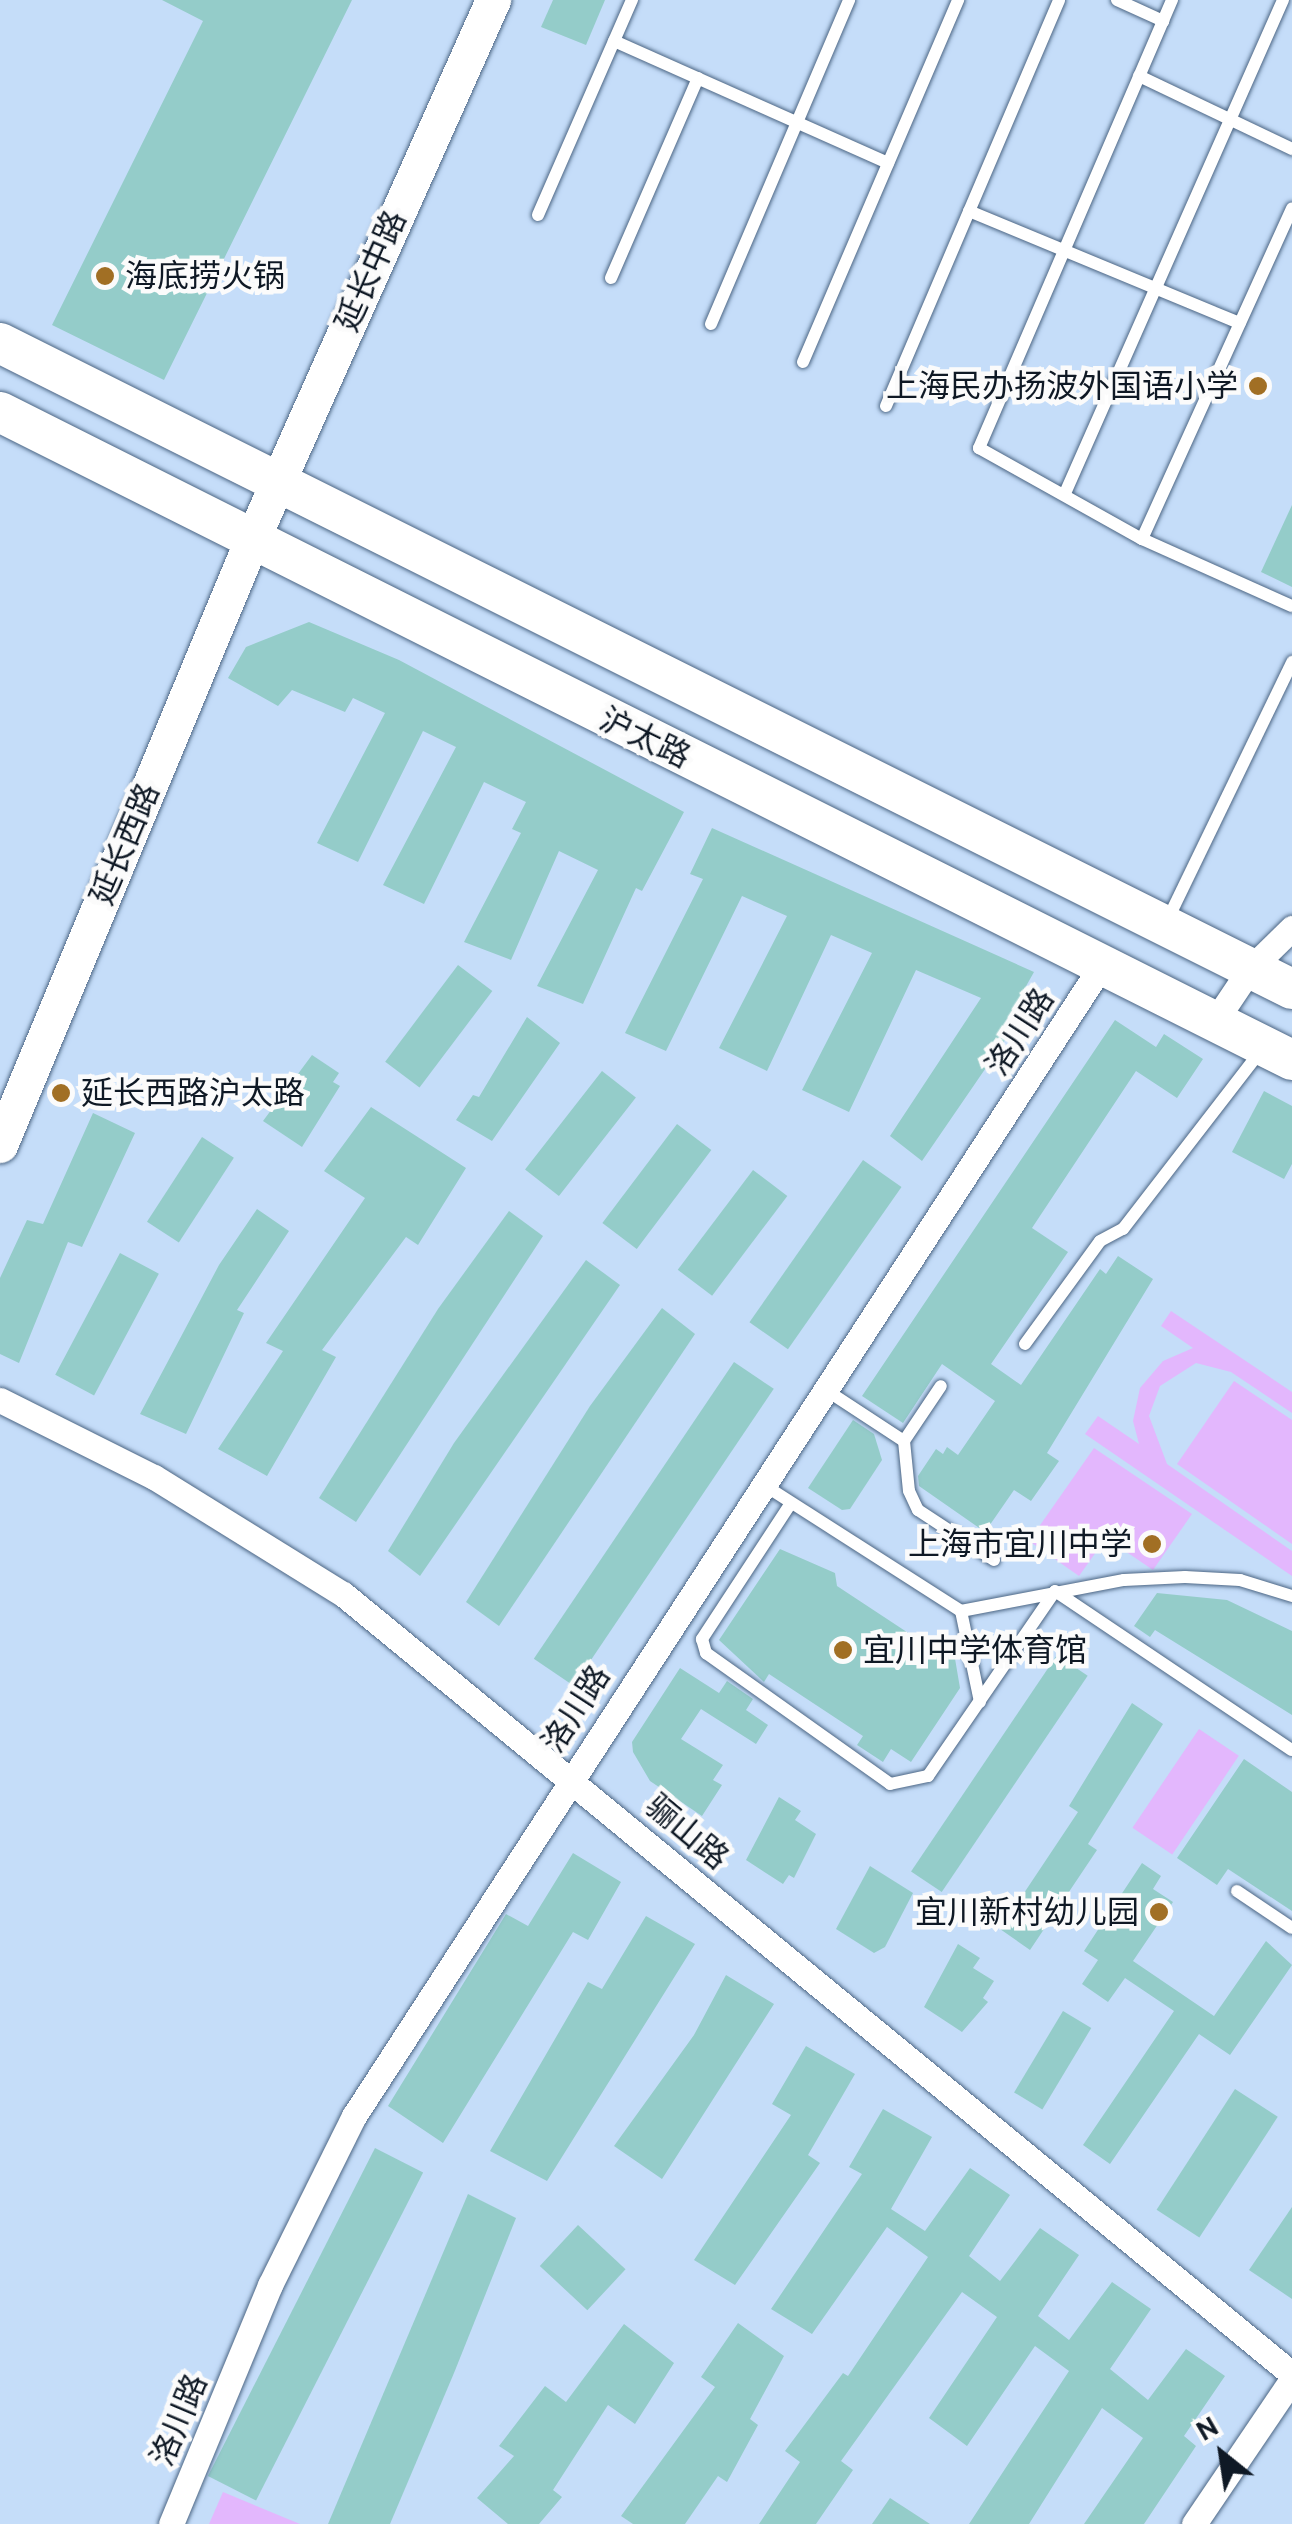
<!DOCTYPE html>
<meta charset="utf-8">
<style>
body{margin:0}
#map{position:relative;width:1292px;height:2524px;overflow:hidden;background:#c5ddf9;font-family:Cabin,"Noto Sans SC",sans-serif}
div>[style]{position:absolute}
.green>*{inset:0;background:#e3b7fd;transform-origin:0 0}
.building>*{inset:0;background:#94ccc9;transform-origin:0 0}
.roads{filter:drop-shadow(0 0 2px #4c6684) drop-shadow(0 0 2px #4c6684)}
.lane>*{height:12px;margin:-6px;padding:0 6px;transform-origin:6px;border-radius:6px;background:#fff}
.street>*{height:25px;margin:-12.5px;padding:0 12.5px;transform-origin:12.5px;border-radius:12.5px;background:#fff}
.secondary>*{height:35px;margin:-17.5px;padding:0 17.5px;transform-origin:17.5px;border-radius:17.5px;background:#fff}
.primary>*{height:40px;margin:-20px;padding:0 20px;transform-origin:20px;border-radius:20px;background:#fff}
.dots>*{width:28px;height:28px;translate:-50% -50%;box-sizing:border-box;border:5px solid #fbfbfb;border-radius:50%}
span{translate:-50% -50%;white-space:nowrap;text-align:center;line-height:1.15;-webkit-text-stroke:9px #fbfbfb;paint-order:stroke}
.street-label{font-size:32px;color:#0f1925}
.poi-label{font-size:32px;color:#0f1925}
.left{translate:0 -50%;text-align:left}
.right{translate:-100% -50%;text-align:right}
.north{position:absolute;left:1172px;top:2404px;width:100px;height:100px;-webkit-text-stroke:8px #fbfbfb;paint-order:stroke;rotate:330deg;font-size:28px;font-weight:700;line-height:40px;text-align:center;color:#0f1925}
.north::after{content:'';display:block;margin:auto;width:35px;height:45px;background:#0f1925;clip-path:polygon(50% 0,100% 100%,50% 72%,0 100%)}
</style>
<div id="map">
<div class="green">
<i style="clip-path:polygon(1171px 1311px,1292px 1392px,1292px 1413px,1231px 1372px,1196px 1363px,1160px 1386px,1149px 1416px,1167px 1464px,1292px 1551px,1292px 1576px,1085px 1434px,1098px 1416px,1139px 1444px,1133px 1421px,1140px 1388px,1163px 1361px,1193px 1348px,1161px 1326px)"></i>
<i style="clip-path:polygon(1234px 1381px,1292px 1420px,1292px 1544px,1177px 1464px)"></i>
<i style="clip-path:polygon(1094px 1448px,1192px 1514px,1153px 1570px,1106px 1538px,1079px 1576px,1029px 1541px)"></i>
<i style="left:1199px;top:1729px;width:48px;height:119px;rotate:34deg"></i>
<i style="clip-path:polygon(223px 2492px,300px 2524px,209px 2524px)"></i>
</div>
<div class="building">
<i style="clip-path:polygon(162px 0,352px 0,164px 380px,52px 325px,203px 21px)"></i>
<i style="clip-path:polygon(553px 0,605px 0,586px 45px,541px 27px)"></i>
<i style="clip-path:polygon(1292px 505px,1292px 587px,1261px 572px)"></i>
<i style="clip-path:polygon(309px 622px,399px 660px,684px 812px,642px 891px,636px 888px,583px 1004px,537px 986px,598px 870px,559px 851px,511px 960px,464px 942px,521px 833px,512px 829px,526px 802px,484px 782px,424px 904px,383px 885px,456px 747px,423px 731px,358px 862px,317px 843px,385px 713px,353px 698px,345px 712px,292px 690px,278px 706px,228px 678px,246px 647px)"></i>
<i style="clip-path:polygon(712px 828px,1034px 972px,998px 1036px,1005px 1040px,922px 1161px,890px 1136px,981px 998px,916px 970px,849px 1112px,802px 1090px,872px 953px,831px 935px,767px 1071px,719px 1048px,787px 916px,742px 896px,666px 1051px,625px 1033px,703px 879px,690px 874px)"></i>
<i style="left:458px;top:965px;width:43px;height:121px;rotate:37deg"></i>
<i style="clip-path:polygon(527px 1017px,560px 1043px,492px 1141px,456px 1120px,473px 1095px,479px 1097px)"></i>
<i style="clip-path:polygon(1115px 1020px,1156px 1047px,1164px 1034px,1203px 1059px,1177px 1098px,1136px 1071px,1032px 1228px,1068px 1252px,991px 1364px,1021px 1385px,1100px 1269px,1106px 1274px,1118px 1256px,1153px 1279px,1047px 1453px,1059px 1461px,1031px 1501px,1014px 1490px,985px 1532px,919px 1486px,918px 1476px,936px 1449px,943px 1454px,947px 1447px,958px 1455px,995px 1401px,942px 1364px,903px 1423px,862px 1396px)"></i>
<i style="clip-path:polygon(312px 1055px,339px 1073px,333px 1082px,340px 1086px,302px 1147px,263px 1121px)"></i>
<i style="left:602px;top:1071px;width:43px;height:125px;rotate:38deg"></i>
<i style="clip-path:polygon(1264px 1091px,1292px 1106px,1292px 1164px,1284px 1179px,1232px 1152px)"></i>
<i style="clip-path:polygon(371px 1107px,466px 1168px,418px 1245px,406px 1237px,322px 1350px,336px 1357px,267px 1476px,218px 1449px,283px 1351px,266px 1343px,365px 1198px,324px 1171px)"></i>
<i style="clip-path:polygon(93px 1113px,135px 1133px,82px 1247px,68px 1242px,19px 1363px,0 1354px,0 1278px,27px 1220px,43px 1224px)"></i>
<i style="left:677px;top:1124px;width:43px;height:124px;rotate:37deg"></i>
<i style="left:202px;top:1137px;width:38px;height:101px;rotate:33deg"></i>
<i style="left:863px;top:1160px;width:47px;height:198px;rotate:35deg"></i>
<i style="left:753px;top:1170px;width:43px;height:125px;rotate:37deg"></i>
<i style="clip-path:polygon(257px 1209px,289px 1231px,237px 1310px,244px 1313px,186px 1434px,140px 1414px,219px 1265px)"></i>
<i style="clip-path:polygon(509px 1211px,543px 1236px,356px 1522px,319px 1498px,438px 1309px)"></i>
<i style="left:120px;top:1253px;width:44px;height:138px;rotate:28deg"></i>
<i style="clip-path:polygon(586px 1260px,620px 1285px,420px 1576px,388px 1551px,454px 1443px)"></i>
<i style="clip-path:polygon(662px 1308px,695px 1334px,499px 1626px,466px 1602px,590px 1406px)"></i>
<i style="left:734px;top:1362px;width:48px;height:358px;rotate:34deg"></i>
<i style="clip-path:polygon(853px 1420px,874px 1434px,882px 1460px,850px 1509px,842px 1510px,808px 1488px)"></i>
<i style="clip-path:polygon(780px 1549px,835px 1573px,837px 1586px,925px 1644px,952px 1641px,960px 1688px,911px 1762px,891px 1749px,883px 1762px,857px 1745px,863px 1736px,769px 1674px,764px 1682px,719px 1640px)"></i>
<i style="clip-path:polygon(1157px 1593px,1227px 1600px,1292px 1631px,1292px 1715px,1155px 1630px,1150px 1637px,1134px 1626px)"></i>
<i style="left:1057px;top:1655px;width:37px;height:261px;rotate:34deg"></i>
<i style="clip-path:polygon(680px 1668px,719px 1693px,727px 1681px,753px 1699px,746px 1710px,768px 1725px,756px 1744px,701px 1709px,681px 1739px,723px 1765px,713px 1780px,722px 1785px,702px 1816px,650px 1781px,633px 1752px,632px 1742px)"></i>
<i style="clip-path:polygon(1132px 1703px,1163px 1724px,1088px 1844px,1097px 1850px,1030px 1950px,1000px 1929px,1078px 1812px,1069px 1806px)"></i>
<i style="clip-path:polygon(1244px 1759px,1292px 1792px,1292px 1911px,1228px 1869px,1217px 1885px,1177px 1858px)"></i>
<i style="clip-path:polygon(779px 1797px,801px 1811px,795px 1820px,816px 1834px,794px 1878px,789px 1875px,783px 1884px,746px 1860px)"></i>
<i style="clip-path:polygon(573px 1853px,621px 1882px,588px 1940px,573px 1932px,443px 2143px,388px 2106px,506px 1914px,528px 1926px)"></i>
<i style="clip-path:polygon(1142px 1863px,1161px 1876px,1153px 1889px,1173px 1902px,1133px 1961px,1214px 2016px,1266px 1941px,1292px 1965px,1230px 2055px,1199px 2034px,1110px 2164px,1083px 2145px,1174px 2011px,1125px 1978px,1108px 2002px,1082px 1984px,1098px 1960px,1084px 1951px)"></i>
<i style="clip-path:polygon(870px 1866px,913px 1893px,885px 1947px,874px 1953px,836px 1929px)"></i>
<i style="clip-path:polygon(646px 1916px,695px 1944px,547px 2181px,490px 2151px,588px 1982px,602px 1989px)"></i>
<i style="clip-path:polygon(958px 1944px,980px 1958px,973px 1968px,994px 1981px,983px 1998px,988px 2002px,962px 2032px,924px 2007px)"></i>
<i style="clip-path:polygon(726px 1975px,774px 2004px,662px 2179px,614px 2146px,694px 2035px)"></i>
<i style="left:1063px;top:2011px;width:33px;height:95px;rotate:31deg"></i>
<i style="clip-path:polygon(806px 2046px,855px 2074px,808px 2155px,820px 2163px,735px 2285px,694px 2260px,791px 2115px,772px 2104px)"></i>
<i style="left:1235px;top:2089px;width:51px;height:144px;rotate:33deg"></i>
<i style="clip-path:polygon(883px 2109px,932px 2137px,891px 2209px,925px 2231px,970px 2168px,1010px 2195px,969px 2256px,1000px 2281px,1040px 2228px,1079px 2255px,1038px 2316px,1069px 2340px,1112px 2282px,1151px 2309px,1110px 2369px,1148px 2400px,1186px 2349px,1225px 2376px,1184px 2436px,1196px 2446px,1144px 2524px,1084px 2524px,1143px 2438px,1102px 2408px,1029px 2524px,969px 2524px,1069px 2371px,1035px 2346px,967px 2446px,929px 2418px,997px 2317px,962px 2292px,841px 2461px,853px 2470px,816px 2524px,759px 2524px,800px 2462px,785px 2451px,843px 2373px,848px 2376px,928px 2257px,887px 2227px,812px 2334px,771px 2309px,862px 2174px,849px 2167px)"></i>
<i style="left:375px;top:2148px;width:54px;height:368px;rotate:27deg"></i>
<i style="clip-path:polygon(468px 2194px,516px 2218px,454px 2373px,390px 2524px,328px 2524px)"></i>
<i style="clip-path:polygon(1292px 2207px,1292px 2299px,1249px 2270px)"></i>
<i style="left:578px;top:2225px;width:65px;height:56px;rotate:43deg"></i>
<i style="clip-path:polygon(738px 2323px,784px 2356px,750px 2419px,758px 2425px,727px 2482px,718px 2476px,685px 2524px,633px 2524px,621px 2516px,715px 2387px,701px 2377px)"></i>
<i style="clip-path:polygon(624px 2324px,674px 2363px,635px 2424px,608px 2405px,553px 2490px,562px 2497px,539px 2524px,508px 2524px,477px 2498px,514px 2456px,499px 2446px,545px 2386px,566px 2402px)"></i>
<i style="clip-path:polygon(890px 2498px,930px 2524px,872px 2524px)"></i>
</div>
<div class="roads">
<div class="lane">
<i style="left:1117px;top:0;width:51px;rotate:24.5deg"></i>
<i style="left:1172px;top:0;width:488px;rotate:113.3deg"></i>
<i style="left:979px;top:448px;width:187px;rotate:29.2deg"></i>
<i style="left:1142px;top:539px;width:164px;rotate:24.1deg"></i>
<i style="left:614px;top:41px;width:300px;rotate:24deg"></i>
<i style="left:1139px;top:76px;width:170px;rotate:25.5deg"></i>
<i style="left:969px;top:211px;width:293px;rotate:22.5deg"></i>
<i style="left:538px;top:215px;width:235px;rotate:-66.4deg"></i>
<i style="left:611px;top:278px;width:218px;rotate:-66.5deg"></i>
<i style="left:711px;top:324px;width:352px;rotate:-66.9deg"></i>
<i style="left:803px;top:362px;width:394px;rotate:-66.8deg"></i>
<i style="left:886px;top:406px;width:441px;rotate:-66.9deg"></i>
<i style="left:1066px;top:491px;width:537px;rotate:-66.16deg"></i>
<i style="left:1142px;top:539px;width:363px;rotate:-65.6deg"></i>
<i style="left:1167px;top:921px;width:288px;rotate:-64.2deg"></i>
<i style="left:1025px;top:1344px;width:127px;rotate:-53.9deg"></i>
<i style="left:1100px;top:1241px;width:26px;rotate:-28deg"></i>
<i style="left:1123px;top:1229px;width:224px;rotate:-52.3deg"></i>
<i style="left:826px;top:1390px;width:93px;rotate:33.2deg"></i>
<i style="left:904px;top:1441px;width:50px;rotate:84.3deg"></i>
<i style="left:909px;top:1491px;width:21px;rotate:65deg"></i>
<i style="left:918px;top:1510px;width:91px;rotate:33.3deg"></i>
<i style="left:904px;top:1441px;width:66px;rotate:-56.1deg"></i>
<i style="left:764px;top:1485px;width:234px;rotate:32.6deg"></i>
<i style="left:961px;top:1611px;width:166px;rotate:-10.8deg"></i>
<i style="left:1124px;top:1580px;width:61px;rotate:-2.8deg"></i>
<i style="left:1185px;top:1577px;width:55px;rotate:3.1deg"></i>
<i style="left:1240px;top:1580px;width:54px;rotate:17.1deg"></i>
<i style="left:791px;top:1503px;width:163px;rotate:123.2deg"></i>
<i style="left:702px;top:1639px;width:15px;rotate:74deg"></i>
<i style="left:706px;top:1653px;width:226px;rotate:35.4deg"></i>
<i style="left:890px;top:1784px;width:39px;rotate:-12deg"></i>
<i style="left:928px;top:1776px;width:224px;rotate:-55.5deg"></i>
<i style="left:1055px;top:1591px;width:285px;rotate:33.9deg"></i>
<i style="left:961px;top:1611px;width:93px;rotate:78.2deg"></i>
<i style="left:1237px;top:1891px;width:66px;rotate:33.9deg"></i>
</div>
<div class="street">
<i style="left:1215px;top:1021px;width:63px;rotate:-56.1deg"></i>
<i style="left:1250px;top:969px;width:59px;rotate:-44.3deg"></i>
<i style="left:0;top:1400px;width:172px;rotate:26.6deg"></i>
<i style="left:154px;top:1477px;width:222px;rotate:31.8deg"></i>
<i style="left:343px;top:1594px;width:1228px;rotate:39.42deg"></i>
<i style="left:171px;top:2524px;width:259px;rotate:-67.5deg"></i>
<i style="left:270px;top:2285px;width:189px;rotate:-63.6deg"></i>
<i style="left:354px;top:2116px;width:1371px;rotate:-56.99deg"></i>
<i style="left:1194px;top:2524px;width:175px;rotate:-55.9deg"></i>
</div>
<div class="secondary">
<i style="left:0;top:1145px;width:653px;rotate:-67.4deg"></i>
<i style="left:251px;top:542px;width:594px;rotate:-65.94deg"></i>
</div>
<div class="primary">
<i style="left:0;top:343px;width:1444px;rotate:26.57deg"></i>
<i style="left:0;top:412px;width:1445px;rotate:26.64deg"></i>
</div>
</div>
<div class="dots">
<i style="left:105px;top:276px;background:#a16f24"></i>
<i style="left:1258px;top:386px;background:#a16f24"></i>
<i style="left:61px;top:1093px;background:#a16f24"></i>
<i style="left:1152px;top:1544px;background:#a16f24"></i>
<i style="left:843px;top:1650px;background:#a16f24"></i>
<i style="left:1159px;top:1912px;background:#a16f24"></i>
</div>
<div class="street-label">
<span style="left:371px;top:271px;rotate:-66deg">延长中路</span>
<span style="left:645px;top:738px;rotate:26deg">沪太路</span>
<span style="left:125px;top:844px;rotate:-67deg">延长西路</span>
<span style="left:1020px;top:1032px;rotate:-57deg">洛川路</span>
<span style="left:576px;top:1709px;rotate:-57deg">洛川路</span>
<span style="left:687px;top:1832px;rotate:40deg">骊山路</span>
<span style="left:179px;top:2420px;rotate:-67deg">洛川路</span>
</div>
<div class="poi-label">
<span class="left" style="left:125px;top:276px">海底捞火锅</span>
<span class="right" style="left:1238px;top:386px">上海民办扬波外国语小学</span>
<span class="left" style="left:81px;top:1093px">延长西路沪太路</span>
<span class="right" style="left:1132px;top:1544px">上海市宜川中学</span>
<span class="left" style="left:863px;top:1650px">宜川中学体育馆</span>
<span class="right" style="left:1139px;top:1912px">宜川新村幼儿园</span>
</div>
<div class="north">N</div>
</div>
